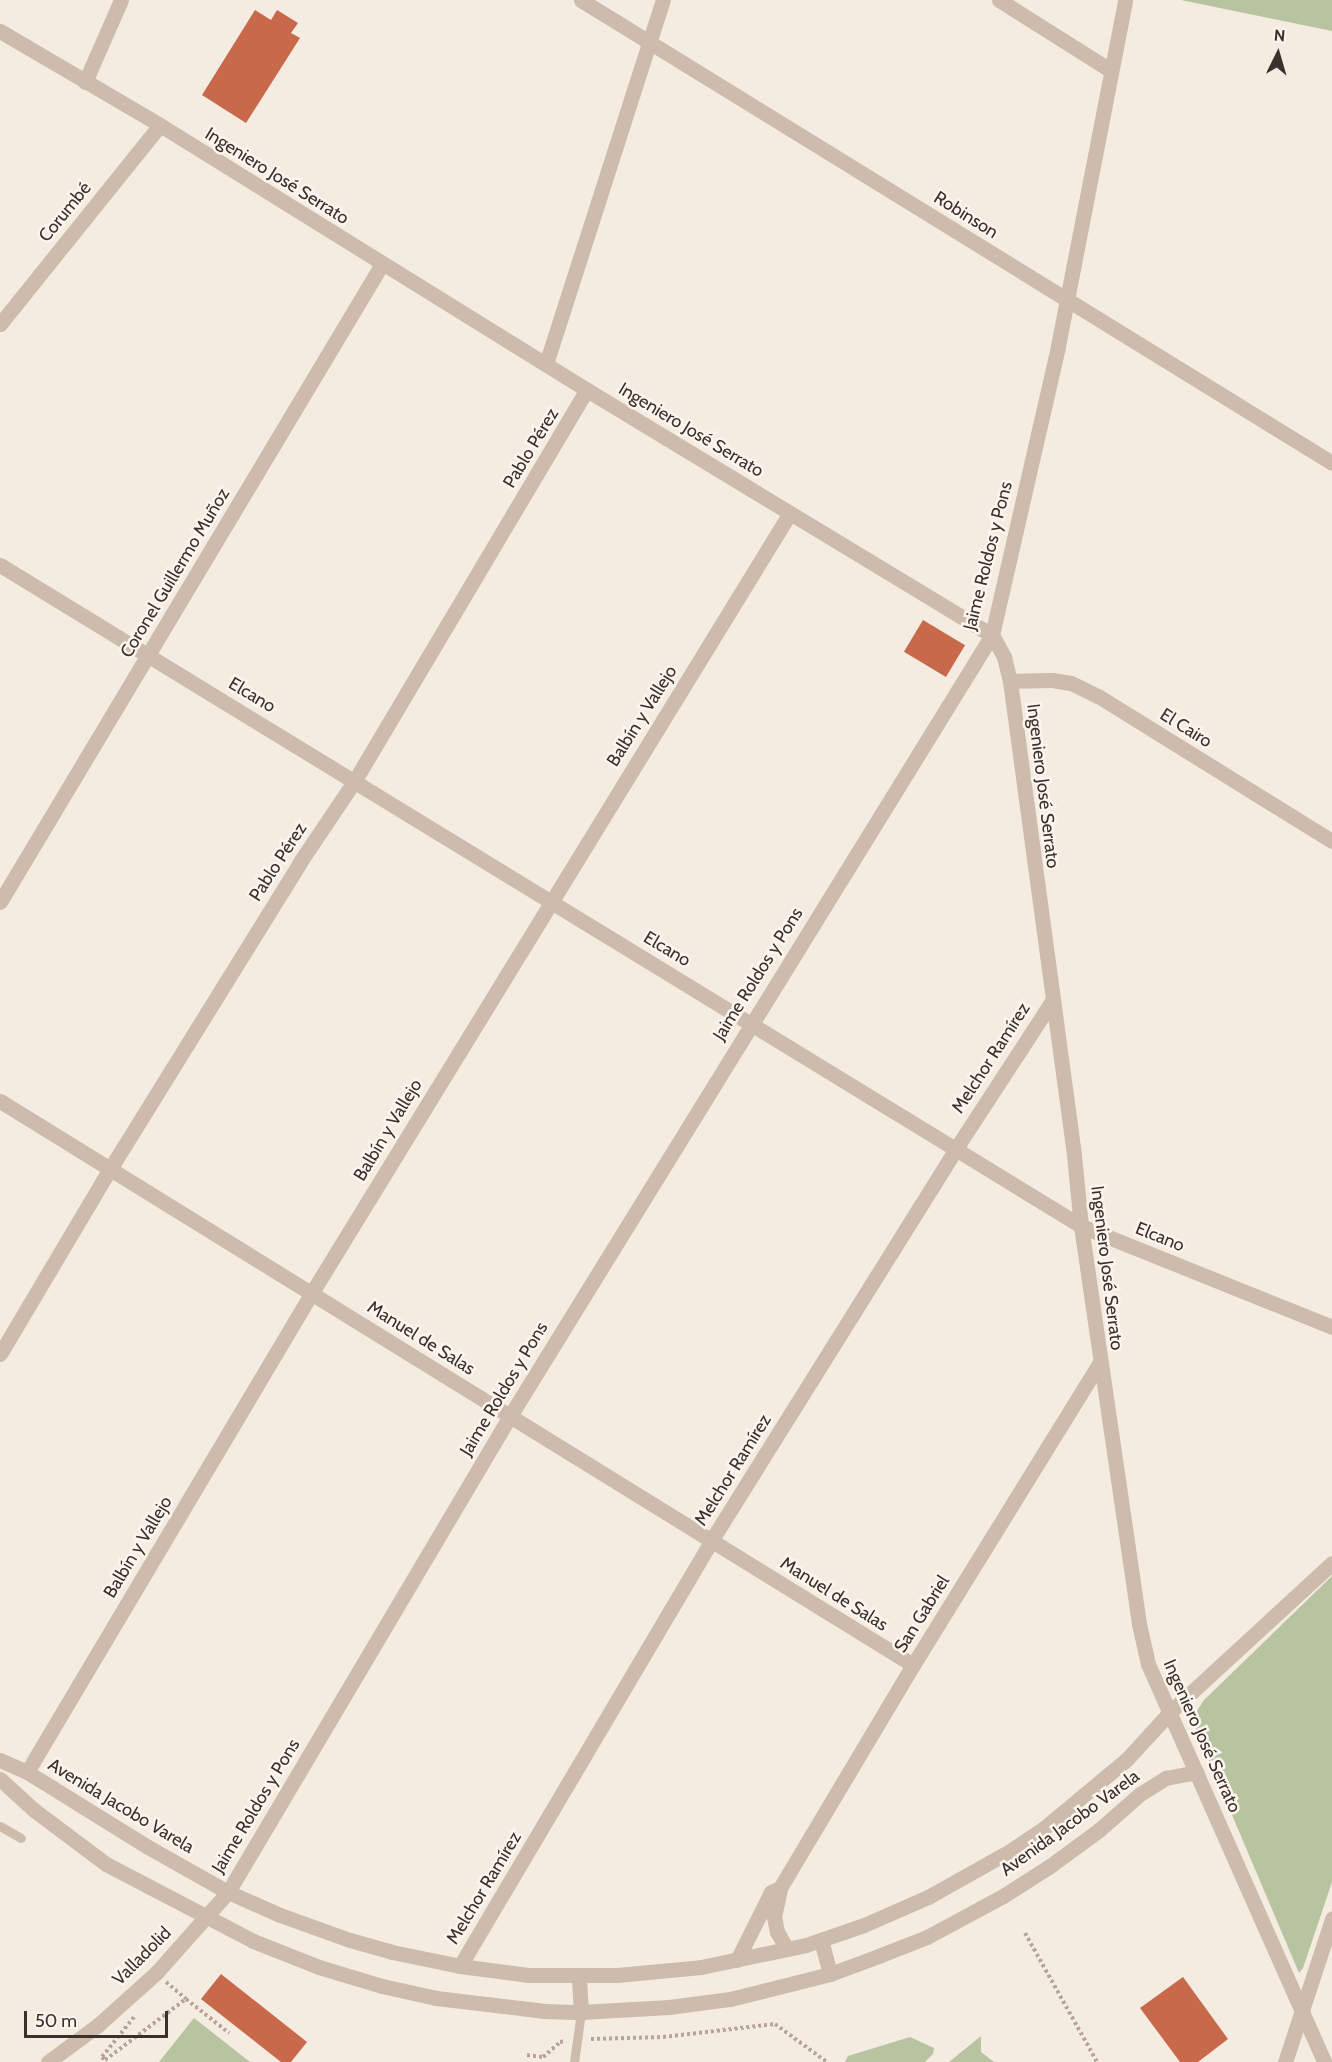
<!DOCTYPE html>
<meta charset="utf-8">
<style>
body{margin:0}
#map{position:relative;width:1332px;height:2062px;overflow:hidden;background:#f4ebe1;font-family:Cabin,sans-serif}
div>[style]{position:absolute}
.green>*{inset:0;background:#b8c4a0}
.building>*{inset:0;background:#c8694b;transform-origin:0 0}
.path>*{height:4px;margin-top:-2px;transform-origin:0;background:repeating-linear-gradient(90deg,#b9a596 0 3px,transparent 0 6px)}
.service>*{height:9px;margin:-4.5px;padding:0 4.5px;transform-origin:4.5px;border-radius:4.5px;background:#cdbbac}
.minor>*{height:15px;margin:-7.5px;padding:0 7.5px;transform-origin:7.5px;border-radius:7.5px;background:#cdbbac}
.tertiary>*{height:15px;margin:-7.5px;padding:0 7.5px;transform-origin:7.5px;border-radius:7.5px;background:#cdbbac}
span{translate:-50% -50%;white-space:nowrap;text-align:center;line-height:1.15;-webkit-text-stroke:5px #fbf5ee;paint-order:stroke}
.street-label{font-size:18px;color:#3b302b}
.north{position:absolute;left:1248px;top:24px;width:60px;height:60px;-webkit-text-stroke:4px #fbf5ee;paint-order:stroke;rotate:5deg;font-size:16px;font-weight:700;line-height:24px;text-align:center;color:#3b302b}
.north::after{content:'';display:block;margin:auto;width:21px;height:27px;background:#3b302b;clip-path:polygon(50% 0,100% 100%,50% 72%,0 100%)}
.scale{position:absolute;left:24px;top:2011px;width:144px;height:27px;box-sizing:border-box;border:3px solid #3b302b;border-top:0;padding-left:8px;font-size:18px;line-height:21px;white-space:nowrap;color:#3b302b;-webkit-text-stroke:4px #fbf5ee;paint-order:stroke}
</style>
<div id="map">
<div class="green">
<i style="clip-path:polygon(1181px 0,1332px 0,1332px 31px)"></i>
<i style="clip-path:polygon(1332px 1576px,1332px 1882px,1303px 1968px,1299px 1973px,1196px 1730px,1195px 1714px,1204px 1700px)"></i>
<i style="clip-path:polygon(194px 2018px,250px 2062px,159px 2062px)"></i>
<i style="clip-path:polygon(981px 2036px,981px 2052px,994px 2062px,949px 2062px)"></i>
<i style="clip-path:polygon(910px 2037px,934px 2048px,933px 2054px,925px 2062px,845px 2062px,848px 2056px)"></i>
</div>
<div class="building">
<i style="clip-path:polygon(255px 10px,271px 20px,277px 10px,298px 23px,291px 33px,300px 38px,246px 123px,202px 95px)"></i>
<i style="left:923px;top:620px;width:49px;height:37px;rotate:31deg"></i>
<i style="clip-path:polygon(221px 1974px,307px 2042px,291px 2062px,281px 2062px,201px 1999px)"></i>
<i style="clip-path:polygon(1183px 1977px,1228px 2039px,1198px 2062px,1180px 2062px,1140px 2008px)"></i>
</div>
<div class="path">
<i style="left:1025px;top:1933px;width:148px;rotate:60.8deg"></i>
<i style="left:166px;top:1982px;width:26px;rotate:40deg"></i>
<i style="left:134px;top:2017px;width:51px;rotate:128.7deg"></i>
<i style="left:102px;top:2057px;width:4px;rotate:45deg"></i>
<i style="left:105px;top:2060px;width:101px;rotate:-37deg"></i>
<i style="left:186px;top:1999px;width:55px;rotate:38.3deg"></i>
<i style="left:591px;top:2039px;width:72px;rotate:-1.6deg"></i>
<i style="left:663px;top:2037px;width:113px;rotate:-6.6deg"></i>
<i style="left:775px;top:2024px;width:64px;rotate:36.2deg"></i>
<i style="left:527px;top:2055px;width:16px;rotate:7deg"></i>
<i style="left:543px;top:2057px;width:23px;rotate:-41deg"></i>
<i style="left:560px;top:2042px;width:6px;rotate:-9deg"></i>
</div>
<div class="service">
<i style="left:0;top:1826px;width:24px;rotate:30deg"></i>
<i style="left:574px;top:2062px;width:50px;rotate:-82deg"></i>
</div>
<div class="minor">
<i style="left:581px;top:0;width:882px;rotate:31.65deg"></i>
<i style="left:999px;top:0;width:131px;rotate:32.2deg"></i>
<i style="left:85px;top:82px;width:90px;rotate:-66.3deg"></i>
<i style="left:0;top:324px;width:255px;rotate:-51.2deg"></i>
<i style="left:546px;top:364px;width:382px;rotate:-72.2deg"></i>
<i style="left:0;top:565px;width:1267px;rotate:31.44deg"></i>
<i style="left:1081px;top:1226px;width:271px;rotate:21.9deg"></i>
<i style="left:1010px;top:681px;width:42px;rotate:-1.4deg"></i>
<i style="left:1052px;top:680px;width:19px;rotate:9deg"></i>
<i style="left:1071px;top:683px;width:30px;rotate:26deg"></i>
<i style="left:1098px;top:696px;width:275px;rotate:31.8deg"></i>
<i style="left:0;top:902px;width:744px;rotate:-59.09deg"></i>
<i style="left:0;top:1101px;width:1073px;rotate:31.71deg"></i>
<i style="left:0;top:1354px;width:215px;rotate:-59.3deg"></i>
<i style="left:110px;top:1169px;width:361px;rotate:-58.2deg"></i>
<i style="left:300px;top:862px;width:99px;rotate:-56.1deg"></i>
<i style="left:355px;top:780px;width:454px;rotate:-59.3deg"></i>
<i style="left:0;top:1760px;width:30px;rotate:24deg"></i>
<i style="left:27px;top:1772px;width:142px;rotate:31.8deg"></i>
<i style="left:148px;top:1847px;width:92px;rotate:29.4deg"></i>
<i style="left:228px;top:1892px;width:57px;rotate:23.9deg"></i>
<i style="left:280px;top:1915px;width:74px;rotate:19.7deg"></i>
<i style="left:350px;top:1940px;width:44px;rotate:15.9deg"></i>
<i style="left:392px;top:1952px;width:69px;rotate:11.6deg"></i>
<i style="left:460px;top:1966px;width:69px;rotate:7.5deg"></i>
<i style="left:528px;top:1975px;width:89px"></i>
<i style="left:617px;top:1975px;width:84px;rotate:-5.4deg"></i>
<i style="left:701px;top:1967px;width:107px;rotate:-11.8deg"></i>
<i style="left:806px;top:1945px;width:61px;rotate:-19deg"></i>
<i style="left:864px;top:1925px;width:70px;rotate:-23.6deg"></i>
<i style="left:928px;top:1897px;width:94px;rotate:-29.3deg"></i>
<i style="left:1010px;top:1851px;width:40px;rotate:-34deg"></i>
<i style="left:1043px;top:1829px;width:109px;rotate:-39.8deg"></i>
<i style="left:1127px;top:1759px;width:64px;rotate:-47.5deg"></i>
<i style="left:1170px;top:1712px;width:220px;rotate:-42.6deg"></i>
<i style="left:27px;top:1772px;width:556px;rotate:-59.28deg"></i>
<i style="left:311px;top:1294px;width:916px;rotate:-58.48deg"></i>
<i style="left:0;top:1779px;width:46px;rotate:42.4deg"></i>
<i style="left:34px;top:1810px;width:90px;rotate:36.9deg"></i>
<i style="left:106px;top:1864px;width:166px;rotate:27.6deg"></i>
<i style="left:253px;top:1941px;width:71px;rotate:21.5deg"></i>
<i style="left:319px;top:1967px;width:66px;rotate:16.8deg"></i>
<i style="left:382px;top:1986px;width:55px;rotate:12.5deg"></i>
<i style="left:436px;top:1998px;width:110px;rotate:6.8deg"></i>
<i style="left:545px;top:2011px;width:36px;rotate:2deg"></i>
<i style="left:581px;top:2012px;width:88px;rotate:-3.3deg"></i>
<i style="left:669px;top:2007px;width:62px;rotate:-7.5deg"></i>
<i style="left:730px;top:1999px;width:103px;rotate:-14deg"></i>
<i style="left:830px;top:1974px;width:54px;rotate:-20.4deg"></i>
<i style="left:881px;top:1955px;width:49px;rotate:-21.4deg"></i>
<i style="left:927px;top:1937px;width:86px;rotate:-28.3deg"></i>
<i style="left:1003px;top:1896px;width:56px;rotate:-32.6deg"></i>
<i style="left:1050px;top:1866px;width:61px;rotate:-36.3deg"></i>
<i style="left:1099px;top:1830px;width:55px;rotate:-41.3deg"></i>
<i style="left:1140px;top:1794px;width:31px;rotate:-32deg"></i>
<i style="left:1166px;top:1778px;width:31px;rotate:-11deg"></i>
<i style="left:821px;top:1940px;width:35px;rotate:75deg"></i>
<i style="left:787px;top:1949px;width:20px;rotate:-120deg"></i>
<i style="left:777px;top:1932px;width:15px;rotate:-101deg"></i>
<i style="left:774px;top:1917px;width:30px;rotate:-78deg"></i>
<i style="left:780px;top:1888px;width:260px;rotate:-59.2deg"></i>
<i style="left:913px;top:1665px;width:356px;rotate:-58.3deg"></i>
<i style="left:737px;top:1960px;width:76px;rotate:-63.4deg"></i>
<i style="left:771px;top:1892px;width:10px;rotate:-24deg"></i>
<i style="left:460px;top:1966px;width:494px;rotate:-59.4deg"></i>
<i style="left:711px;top:1541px;width:461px;rotate:-58deg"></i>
<i style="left:955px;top:1150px;width:178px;rotate:-56.9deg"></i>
<i style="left:579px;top:1977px;width:35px;rotate:87deg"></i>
<i style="left:48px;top:2062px;width:62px;rotate:-36.5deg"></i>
<i style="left:98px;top:2025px;width:78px;rotate:-41.9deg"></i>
<i style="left:156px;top:1973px;width:108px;rotate:-48.4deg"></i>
<i style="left:228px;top:1892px;width:553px;rotate:-59.36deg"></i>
<i style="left:510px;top:1416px;width:918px;rotate:-58.32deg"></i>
<i style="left:992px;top:635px;width:296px;rotate:-77.1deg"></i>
<i style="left:1058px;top:346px;width:352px;rotate:-79deg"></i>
</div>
<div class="tertiary">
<i style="left:0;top:31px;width:186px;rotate:30.4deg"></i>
<i style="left:160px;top:125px;width:503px;rotate:31.82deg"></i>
<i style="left:587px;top:390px;width:473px;rotate:31.2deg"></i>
<i style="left:992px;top:635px;width:25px;rotate:61deg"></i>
<i style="left:1004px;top:657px;width:25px;rotate:76deg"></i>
<i style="left:1010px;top:681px;width:478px;rotate:82.3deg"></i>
<i style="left:1074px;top:1155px;width:71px;rotate:84.4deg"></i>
<i style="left:1081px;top:1226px;width:402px;rotate:81.7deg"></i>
<i style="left:1139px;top:1624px;width:41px;rotate:77.3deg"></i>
<i style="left:1148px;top:1664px;width:435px;rotate:66.1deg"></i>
<i style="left:1285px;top:2062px;width:151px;rotate:-71.8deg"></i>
</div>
<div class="street-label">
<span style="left:277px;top:176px;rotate:32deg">Ingeniero José Serrato</span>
<span style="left:65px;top:212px;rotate:-51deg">Corumbé</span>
<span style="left:966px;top:215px;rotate:32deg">Robinson</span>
<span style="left:691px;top:430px;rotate:31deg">Ingeniero José Serrato</span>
<span style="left:531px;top:448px;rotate:-59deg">Pablo Pérez</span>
<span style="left:988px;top:556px;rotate:-76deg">Jaime Roldos y Pons</span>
<span style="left:175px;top:573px;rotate:-59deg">Coronel Guillermo Muñoz</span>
<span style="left:252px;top:695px;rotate:31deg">Elcano</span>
<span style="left:642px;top:716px;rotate:-58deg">Balbín y Vallejo</span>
<span style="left:1186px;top:728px;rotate:32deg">El Cairo</span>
<span style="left:1043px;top:786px;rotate:83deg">Ingeniero José Serrato</span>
<span style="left:278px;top:862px;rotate:-57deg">Pablo Pérez</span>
<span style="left:667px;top:949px;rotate:31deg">Elcano</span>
<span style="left:758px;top:974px;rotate:-58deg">Jaime Roldos y Pons</span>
<span style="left:991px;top:1058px;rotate:-57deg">Melchor Ramírez</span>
<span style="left:388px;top:1130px;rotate:-59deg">Balbín y Vallejo</span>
<span style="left:1160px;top:1237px;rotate:22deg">Elcano</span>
<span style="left:1107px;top:1268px;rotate:83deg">Ingeniero José Serrato</span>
<span style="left:421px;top:1338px;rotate:32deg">Manuel de Salas</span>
<span style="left:504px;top:1389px;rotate:-59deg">Jaime Roldos y Pons</span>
<span style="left:733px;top:1470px;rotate:-58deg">Melchor Ramírez</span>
<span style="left:138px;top:1547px;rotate:-59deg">Balbín y Vallejo</span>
<span style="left:834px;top:1594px;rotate:32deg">Manuel de Salas</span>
<span style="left:922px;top:1614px;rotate:-58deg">San Gabriel</span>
<span style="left:1202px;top:1736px;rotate:66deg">Ingeniero José Serrato</span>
<span style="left:121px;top:1806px;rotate:31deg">Avenida Jacobo Varela</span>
<span style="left:256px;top:1806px;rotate:-59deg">Jaime Roldos y Pons</span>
<span style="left:1070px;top:1823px;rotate:-36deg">Avenida Jacobo Varela</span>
<span style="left:484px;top:1888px;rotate:-59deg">Melchor Ramírez</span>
<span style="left:142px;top:1956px;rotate:-45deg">Valladolid</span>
</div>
<div class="north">N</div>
<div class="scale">50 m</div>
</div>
